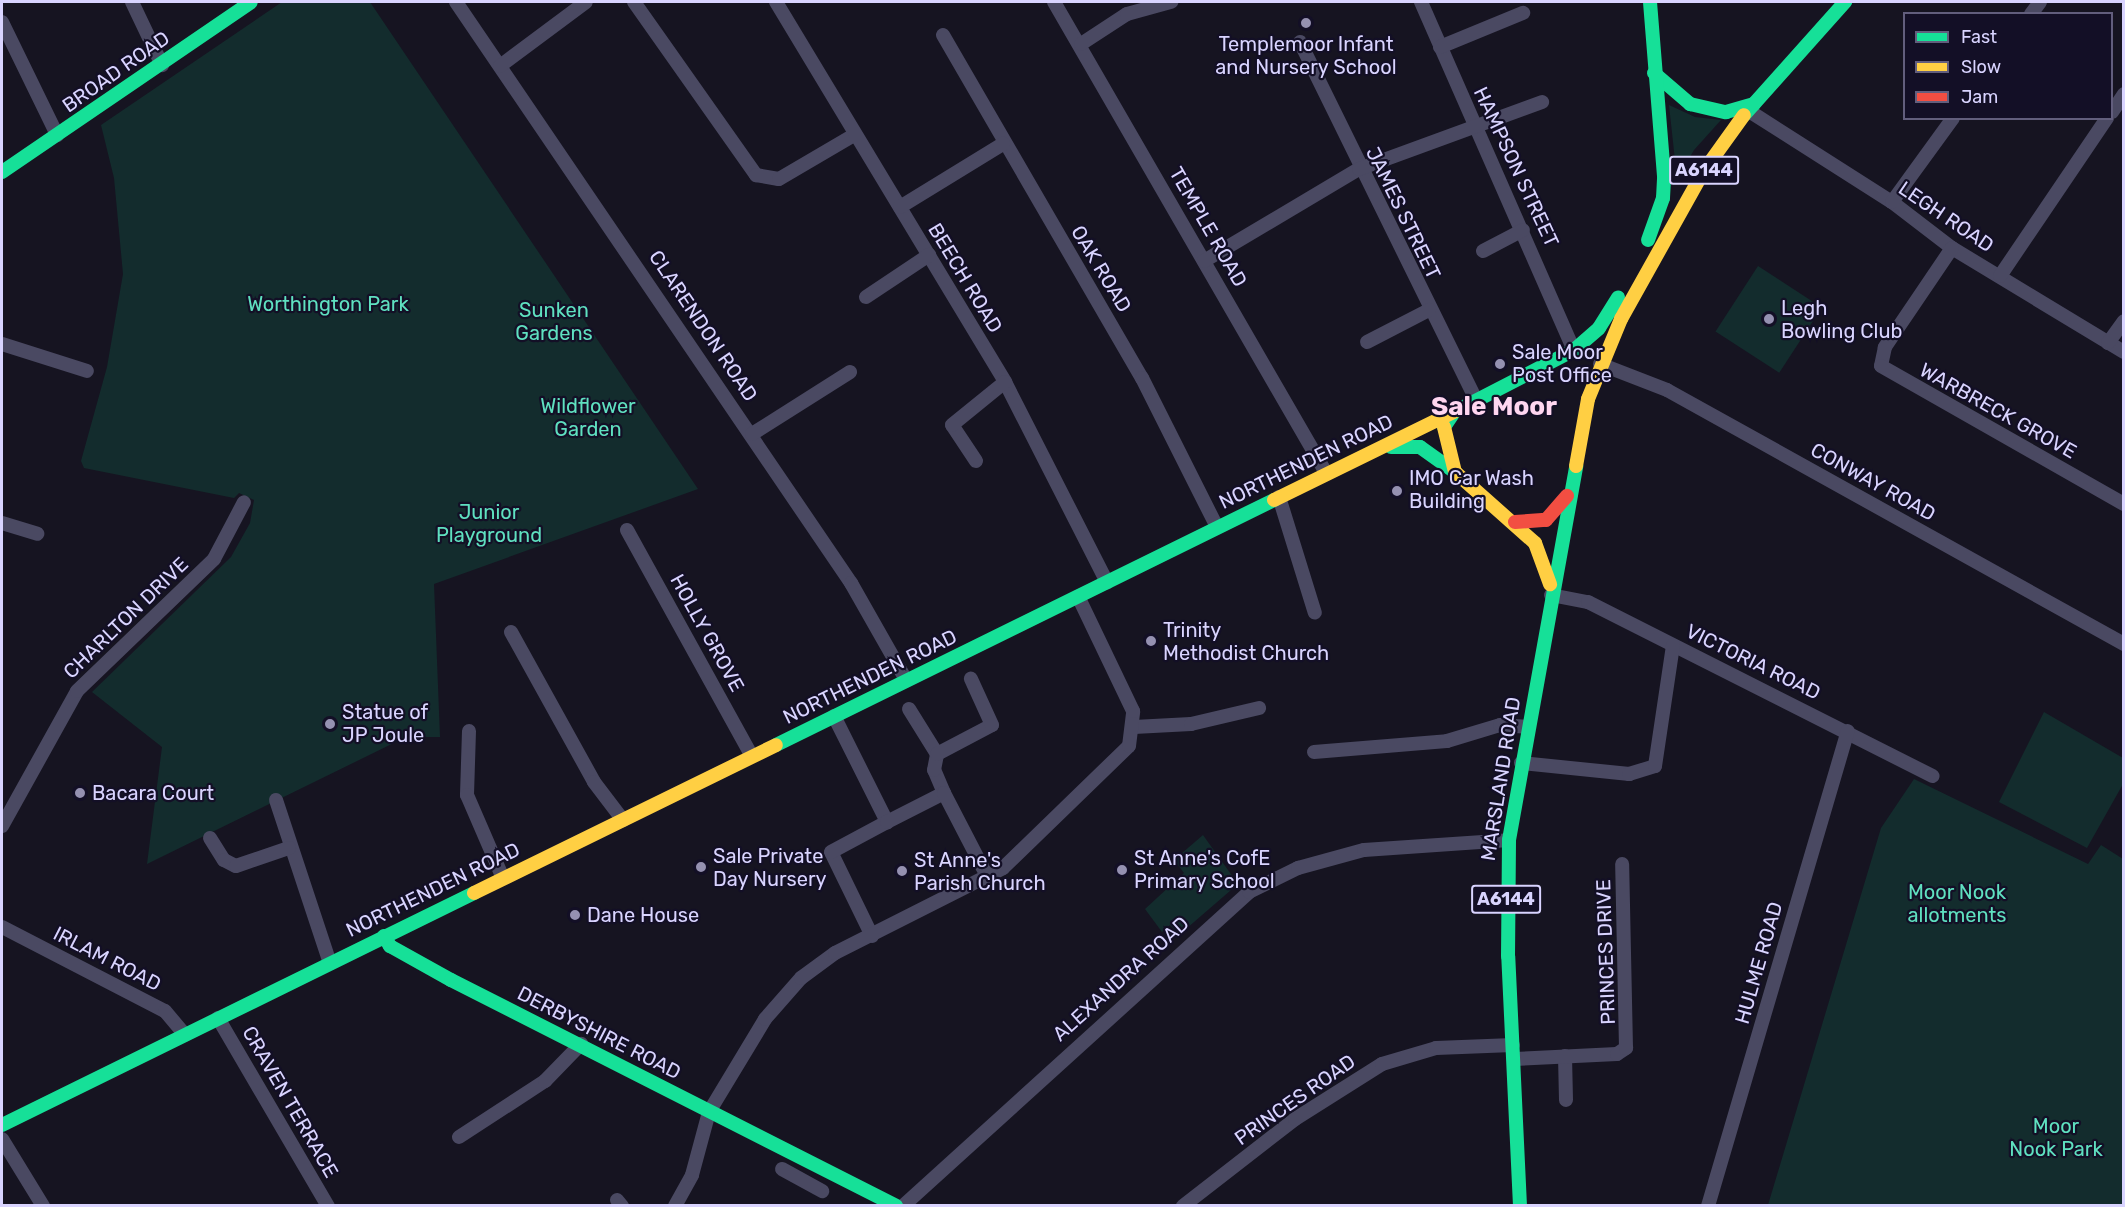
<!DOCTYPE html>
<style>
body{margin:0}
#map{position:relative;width:2125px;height:1207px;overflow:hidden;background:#161421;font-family:Rubik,sans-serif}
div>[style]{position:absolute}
.green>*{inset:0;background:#132c2d;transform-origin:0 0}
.street>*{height:14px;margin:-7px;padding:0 7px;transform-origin:7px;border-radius:7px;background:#4a4962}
.fast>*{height:14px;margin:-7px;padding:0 7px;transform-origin:7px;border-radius:7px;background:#16e098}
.slow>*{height:14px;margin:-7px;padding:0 7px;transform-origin:7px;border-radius:7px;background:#ffcf43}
.jam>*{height:14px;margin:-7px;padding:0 7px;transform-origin:7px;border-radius:7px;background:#f24e42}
.dots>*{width:16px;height:16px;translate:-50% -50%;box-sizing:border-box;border:3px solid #130f26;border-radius:50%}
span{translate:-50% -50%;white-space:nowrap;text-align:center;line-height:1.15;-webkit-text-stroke:4.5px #130f26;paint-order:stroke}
.shield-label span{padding:2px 4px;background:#130f26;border:2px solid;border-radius:4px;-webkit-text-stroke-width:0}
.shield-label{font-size:18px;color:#d9d4ff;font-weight:700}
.poi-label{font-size:20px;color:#d9d4ff}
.left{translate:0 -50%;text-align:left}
.street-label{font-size:20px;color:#d9d4ff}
.park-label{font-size:20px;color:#5fe0c0}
.district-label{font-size:26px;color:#ffd6f0;font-weight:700}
.frame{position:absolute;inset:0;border:3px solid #d9d4ff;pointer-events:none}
.legend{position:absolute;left:1903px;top:12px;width:210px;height:108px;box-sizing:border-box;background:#130f26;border:2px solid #625e7d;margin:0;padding:8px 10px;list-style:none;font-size:18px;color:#d9d4ff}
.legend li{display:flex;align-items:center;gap:12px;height:30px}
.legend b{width:30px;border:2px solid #625e7d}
</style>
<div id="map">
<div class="green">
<i style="clip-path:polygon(282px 2px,370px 2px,698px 489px,434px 584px,440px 737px,406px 737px,147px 864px,162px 747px,92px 692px,231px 557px,250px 523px,254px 500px,239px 493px,234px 498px,84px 468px,81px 461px,107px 367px,123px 274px,114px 178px,101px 125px)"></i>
<i style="clip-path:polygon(1669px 105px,1695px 117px,1721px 120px,1694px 150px,1677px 179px)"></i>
<i style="left:1758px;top:266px;width:76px;height:78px;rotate:33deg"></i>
<i style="clip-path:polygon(2044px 712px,2123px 758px,2123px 784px,2087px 848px,1999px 802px)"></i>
<i style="clip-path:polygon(1914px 779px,2088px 864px,2101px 845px,2123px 859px,2123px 1205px,1768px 1205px,1881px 828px)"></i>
<i style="clip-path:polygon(1203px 835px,1238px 884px,1179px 935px,1170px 925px,1162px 932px,1145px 909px,1184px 873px,1174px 860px)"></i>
</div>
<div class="street">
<i style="left:132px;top:2px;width:70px;rotate:64.5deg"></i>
<i style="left:456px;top:2px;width:703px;rotate:55.79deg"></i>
<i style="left:851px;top:583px;width:112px;rotate:60.4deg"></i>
<i style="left:634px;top:2px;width:212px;rotate:54.8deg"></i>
<i style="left:756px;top:175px;width:23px;rotate:10deg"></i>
<i style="left:779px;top:179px;width:87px;rotate:-30.4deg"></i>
<i style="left:776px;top:2px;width:444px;rotate:58.9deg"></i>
<i style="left:1005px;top:382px;width:225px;rotate:63deg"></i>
<i style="left:1054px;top:2px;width:544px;rotate:59.99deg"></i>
<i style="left:1421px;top:2px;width:380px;rotate:66.3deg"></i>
<i style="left:2031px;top:14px;width:15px;rotate:-53deg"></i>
<i style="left:2px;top:22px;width:126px;rotate:64deg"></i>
<i style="left:943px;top:35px;width:397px;rotate:59.9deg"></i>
<i style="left:1142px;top:378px;width:167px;rotate:63.3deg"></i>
<i style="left:1300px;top:42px;width:399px;rotate:63.8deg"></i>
<i style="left:1081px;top:44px;width:55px;rotate:-33.1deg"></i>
<i style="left:1127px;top:14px;width:46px;rotate:-15.3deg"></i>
<i style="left:1440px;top:47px;width:90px;rotate:-22.3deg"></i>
<i style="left:500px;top:66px;width:107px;rotate:-36.7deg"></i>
<i style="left:1749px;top:111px;width:169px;rotate:32.5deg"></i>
<i style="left:1892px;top:202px;width:76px;rotate:37.5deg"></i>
<i style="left:1952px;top:248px;width:201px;rotate:31.2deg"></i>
<i style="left:2112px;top:112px;width:22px;rotate:-56deg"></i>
<i style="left:1892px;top:202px;width:104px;rotate:-54deg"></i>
<i style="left:900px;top:207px;width:121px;rotate:-31.5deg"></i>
<i style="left:1952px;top:248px;width:120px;rotate:124.1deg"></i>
<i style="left:1885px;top:347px;width:19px;rotate:102deg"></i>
<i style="left:1881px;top:366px;width:279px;rotate:29.6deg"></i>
<i style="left:1483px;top:251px;width:45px;rotate:-27.7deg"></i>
<i style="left:1204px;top:261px;width:180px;rotate:-30.7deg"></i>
<i style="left:1359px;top:169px;width:195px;rotate:-20.1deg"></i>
<i style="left:2000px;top:276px;width:191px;rotate:-55.9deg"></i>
<i style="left:866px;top:297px;width:76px;rotate:-33.7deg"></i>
<i style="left:1367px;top:342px;width:70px;rotate:-27.3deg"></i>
<i style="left:2108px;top:343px;width:27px;rotate:-54deg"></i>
<i style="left:2px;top:344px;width:89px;rotate:17.6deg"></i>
<i style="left:1600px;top:364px;width:72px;rotate:21.2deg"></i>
<i style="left:1667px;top:390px;width:523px;rotate:29.07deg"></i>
<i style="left:752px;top:434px;width:116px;rotate:-32.3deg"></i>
<i style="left:976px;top:461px;width:43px;rotate:-123.7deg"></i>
<i style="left:952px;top:425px;width:68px;rotate:-39.1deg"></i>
<i style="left:1279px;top:497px;width:121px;rotate:72.8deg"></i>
<i style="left:2px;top:523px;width:37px;rotate:17deg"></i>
<i style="left:627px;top:530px;width:258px;rotate:61.1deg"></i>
<i style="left:1551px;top:595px;width:38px;rotate:11deg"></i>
<i style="left:1588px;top:602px;width:386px;rotate:26.8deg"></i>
<i style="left:511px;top:632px;width:171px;rotate:61deg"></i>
<i style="left:594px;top:782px;width:48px;rotate:52.7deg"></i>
<i style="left:909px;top:709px;width:53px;rotate:58.1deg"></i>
<i style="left:834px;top:716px;width:119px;rotate:63.4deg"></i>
<i style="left:1134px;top:727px;width:57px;rotate:-3deg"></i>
<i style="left:1191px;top:724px;width:70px;rotate:-13.2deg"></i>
<i style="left:469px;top:731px;width:64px;rotate:91.8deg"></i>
<i style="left:467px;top:795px;width:90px;rotate:66.6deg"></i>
<i style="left:1314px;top:752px;width:133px;rotate:-4.7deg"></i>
<i style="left:1447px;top:741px;width:55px;rotate:-16.8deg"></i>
<i style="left:1500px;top:725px;width:28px;rotate:4deg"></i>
<i style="left:1521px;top:763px;width:109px;rotate:5.8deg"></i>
<i style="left:1629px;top:774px;width:27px;rotate:-17deg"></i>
<i style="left:1655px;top:766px;width:122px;rotate:-81.5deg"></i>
<i style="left:944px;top:793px;width:25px;rotate:-113deg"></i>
<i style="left:934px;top:770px;width:16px;rotate:-79deg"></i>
<i style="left:937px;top:754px;width:62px;rotate:-27.8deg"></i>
<i style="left:992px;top:725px;width:51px;rotate:-114.5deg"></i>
<i style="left:276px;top:800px;width:172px;rotate:71.7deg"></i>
<i style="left:2px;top:826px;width:154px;rotate:-60.9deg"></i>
<i style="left:77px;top:691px;width:190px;rotate:-43.9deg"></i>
<i style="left:214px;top:559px;width:64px;rotate:-62.2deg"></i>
<i style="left:210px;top:838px;width:26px;rotate:58deg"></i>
<i style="left:224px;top:860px;width:13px;rotate:27deg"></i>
<i style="left:236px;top:866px;width:56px;rotate:-18.8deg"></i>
<i style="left:2px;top:927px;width:183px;rotate:27.3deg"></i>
<i style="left:165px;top:1011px;width:31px;rotate:50deg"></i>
<i style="left:872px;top:936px;width:93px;rotate:-116deg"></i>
<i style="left:831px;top:852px;width:64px;rotate:-28.2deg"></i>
<i style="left:887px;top:822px;width:64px;rotate:-27deg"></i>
<i style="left:944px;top:793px;width:96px;rotate:62.6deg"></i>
<i style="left:218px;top:1018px;width:218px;rotate:59.7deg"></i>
<i style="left:1565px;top:1056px;width:44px;rotate:88.7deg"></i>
<i style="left:1514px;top:1059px;width:103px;rotate:-2.8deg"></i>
<i style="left:1617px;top:1054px;width:11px;rotate:-34deg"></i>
<i style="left:1626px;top:1048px;width:184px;rotate:-91.2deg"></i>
<i style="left:459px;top:1137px;width:103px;rotate:-33.1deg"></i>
<i style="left:545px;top:1081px;width:52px;rotate:-45.8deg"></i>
<i style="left:2px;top:1139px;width:79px;rotate:58.5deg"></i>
<i style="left:782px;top:1169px;width:46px;rotate:28.8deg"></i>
<i style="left:617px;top:1200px;width:8px;rotate:50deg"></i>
<i style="left:675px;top:1206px;width:35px;rotate:-61deg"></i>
<i style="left:692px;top:1175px;width:65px;rotate:-74.9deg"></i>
<i style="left:709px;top:1112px;width:109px;rotate:-58.9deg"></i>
<i style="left:765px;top:1019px;width:55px;rotate:-48.7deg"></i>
<i style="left:801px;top:978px;width:42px;rotate:-36.3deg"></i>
<i style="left:835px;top:953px;width:188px;rotate:-26.8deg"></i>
<i style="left:1003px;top:868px;width:175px;rotate:-44.1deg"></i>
<i style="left:1129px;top:746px;width:35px;rotate:-83deg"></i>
<i style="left:1133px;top:711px;width:127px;rotate:-115.6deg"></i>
<i style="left:903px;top:1206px;width:467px;rotate:-42.2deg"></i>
<i style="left:1249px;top:892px;width:55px;rotate:-26.1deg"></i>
<i style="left:1298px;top:868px;width:68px;rotate:-15.3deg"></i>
<i style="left:1364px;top:850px;width:145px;rotate:-3.9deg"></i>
<i style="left:1183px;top:1206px;width:142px;rotate:-37.8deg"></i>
<i style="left:1295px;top:1119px;width:103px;rotate:-32.3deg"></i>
<i style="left:1382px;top:1064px;width:56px;rotate:-16.5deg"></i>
<i style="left:1436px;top:1048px;width:77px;rotate:-2.2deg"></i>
<i style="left:1708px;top:1206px;width:495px;rotate:-73.6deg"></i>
</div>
<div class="fast">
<i style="left:1654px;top:73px;width:48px;rotate:40.7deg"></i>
<i style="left:1690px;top:104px;width:37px;rotate:13deg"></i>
<i style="left:1726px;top:112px;width:29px;rotate:-16deg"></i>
<i style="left:1744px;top:115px;width:152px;rotate:-48.2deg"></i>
<i style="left:2px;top:172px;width:301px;rotate:-34.3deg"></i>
<i style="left:1648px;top:240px;width:45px;rotate:-70.3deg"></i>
<i style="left:1663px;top:198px;width:22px;rotate:-87deg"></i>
<i style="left:1664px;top:176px;width:175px;rotate:-94.6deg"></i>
<i style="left:1444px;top:427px;width:18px;rotate:-56deg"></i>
<i style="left:1454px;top:412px;width:135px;rotate:-27.3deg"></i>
<i style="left:1574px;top:350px;width:33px;rotate:-41deg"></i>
<i style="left:1599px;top:328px;width:36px;rotate:-58deg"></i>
<i style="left:1391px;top:447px;width:29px"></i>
<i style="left:1420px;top:447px;width:43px;rotate:35.5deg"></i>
<i style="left:776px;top:745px;width:555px;rotate:-26.2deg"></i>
<i style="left:384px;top:936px;width:12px;rotate:59deg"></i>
<i style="left:390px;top:946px;width:70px;rotate:29.1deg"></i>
<i style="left:451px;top:980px;width:499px;rotate:26.9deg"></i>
<i style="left:2px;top:1125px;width:526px;rotate:-26.18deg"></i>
<i style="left:1520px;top:1206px;width:250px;rotate:-92.7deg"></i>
<i style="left:1508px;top:956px;width:116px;rotate:-89.5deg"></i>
<i style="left:1509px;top:840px;width:380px;rotate:-79.8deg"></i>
</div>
<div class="slow">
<i style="left:1444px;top:427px;width:46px;rotate:76.3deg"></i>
<i style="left:1455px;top:472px;width:107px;rotate:41.6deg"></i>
<i style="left:1535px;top:543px;width:44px;rotate:69.9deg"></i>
<i style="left:1576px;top:466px;width:68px;rotate:-79.8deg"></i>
<i style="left:1588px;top:399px;width:87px;rotate:-67.6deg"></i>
<i style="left:1621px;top:319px;width:168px;rotate:-60.8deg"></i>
<i style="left:1703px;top:172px;width:70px;rotate:-54.3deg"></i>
<i style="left:1274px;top:500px;width:200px;rotate:-26.1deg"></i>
<i style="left:474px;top:893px;width:336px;rotate:-26.1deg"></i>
</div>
<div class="jam">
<i style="left:1515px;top:522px;width:31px;rotate:-4deg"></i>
<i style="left:1546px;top:520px;width:32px;rotate:-49deg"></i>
</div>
<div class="dots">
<i style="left:1306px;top:23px;background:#9591b1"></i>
<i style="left:1769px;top:319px;background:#9591b1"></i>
<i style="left:1500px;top:364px;background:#9591b1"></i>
<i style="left:1397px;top:491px;background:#9591b1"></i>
<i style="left:1151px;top:641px;background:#9591b1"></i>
<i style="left:330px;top:724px;background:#9591b1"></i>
<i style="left:80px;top:793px;background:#9591b1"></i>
<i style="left:701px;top:867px;background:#9591b1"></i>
<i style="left:1122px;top:870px;background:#9591b1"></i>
<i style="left:902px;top:871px;background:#9591b1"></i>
<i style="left:575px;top:915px;background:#9591b1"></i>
</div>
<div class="shield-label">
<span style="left:1704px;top:170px">A6144</span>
<span style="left:1506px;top:899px">A6144</span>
</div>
<div class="poi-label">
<span style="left:1306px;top:56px">Templemoor Infant<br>and Nursery School</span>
<span class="left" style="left:1781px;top:320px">Legh<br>Bowling Club</span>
<span class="left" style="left:1512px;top:364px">Sale Moor<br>Post Office</span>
<span class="left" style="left:1409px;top:490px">IMO Car Wash<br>Building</span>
<span class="left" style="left:1163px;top:642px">Trinity<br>Methodist Church</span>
<span class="left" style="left:342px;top:724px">Statue of<br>JP Joule</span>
<span class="left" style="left:92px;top:793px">Bacara Court</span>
<span class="left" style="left:713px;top:868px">Sale Private<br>Day Nursery</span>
<span class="left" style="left:1134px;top:870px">St Anne's CofE<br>Primary School</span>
<span class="left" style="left:914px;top:872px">St Anne's<br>Parish Church</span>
<span class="left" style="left:587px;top:915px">Dane House</span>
</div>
<div class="street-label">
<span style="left:116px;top:72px;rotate:-35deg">BROAD ROAD</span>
<span style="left:1516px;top:167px;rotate:65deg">HAMPSON STREET</span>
<span style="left:1403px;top:213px;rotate:64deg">JAMES STREET</span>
<span style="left:1946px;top:217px;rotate:34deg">LEGH ROAD</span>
<span style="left:1208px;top:227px;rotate:60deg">TEMPLE ROAD</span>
<span style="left:1101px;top:269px;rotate:59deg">OAK ROAD</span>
<span style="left:965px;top:278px;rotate:59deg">BEECH ROAD</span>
<span style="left:703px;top:326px;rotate:56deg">CLARENDON ROAD</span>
<span style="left:1998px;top:411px;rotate:29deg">WARBRECK GROVE</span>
<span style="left:1306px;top:462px;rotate:-26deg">NORTHENDEN ROAD</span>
<span style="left:1873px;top:482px;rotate:29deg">CONWAY ROAD</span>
<span style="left:126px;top:618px;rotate:-44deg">CHARLTON DRIVE</span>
<span style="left:707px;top:633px;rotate:61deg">HOLLY GROVE</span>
<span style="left:1753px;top:662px;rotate:26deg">VICTORIA ROAD</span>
<span style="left:870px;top:677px;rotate:-26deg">NORTHENDEN ROAD</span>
<span style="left:1501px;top:779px;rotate:-81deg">MARSLAND ROAD</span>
<span style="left:433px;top:890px;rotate:-26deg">NORTHENDEN ROAD</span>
<span style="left:1606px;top:952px;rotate:-92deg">PRINCES DRIVE</span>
<span style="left:107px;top:959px;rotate:27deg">IRLAM ROAD</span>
<span style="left:1759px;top:963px;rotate:-74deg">HULME ROAD</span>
<span style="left:1121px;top:979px;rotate:-42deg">ALEXANDRA ROAD</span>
<span style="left:599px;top:1033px;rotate:27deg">DERBYSHIRE ROAD</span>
<span style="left:1295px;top:1100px;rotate:-35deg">PRINCES ROAD</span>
<span style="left:290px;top:1102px;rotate:60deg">CRAVEN TERRACE</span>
</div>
<div class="park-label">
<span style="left:328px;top:304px">Worthington Park</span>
<span style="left:554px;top:322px">Sunken<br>Gardens</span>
<span style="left:588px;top:418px">Wildflower<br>Garden</span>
<span style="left:489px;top:524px">Junior<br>Playground</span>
<span style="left:1957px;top:904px">Moor Nook<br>allotments</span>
<span style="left:2056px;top:1138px">Moor<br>Nook Park</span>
</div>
<div class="district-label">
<span style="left:1494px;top:407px">Sale Moor</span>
</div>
<div class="frame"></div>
<ul class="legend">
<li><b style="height:8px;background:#16e098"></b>Fast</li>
<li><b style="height:8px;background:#ffcf43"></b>Slow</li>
<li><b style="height:8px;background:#f24e42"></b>Jam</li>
</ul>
</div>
